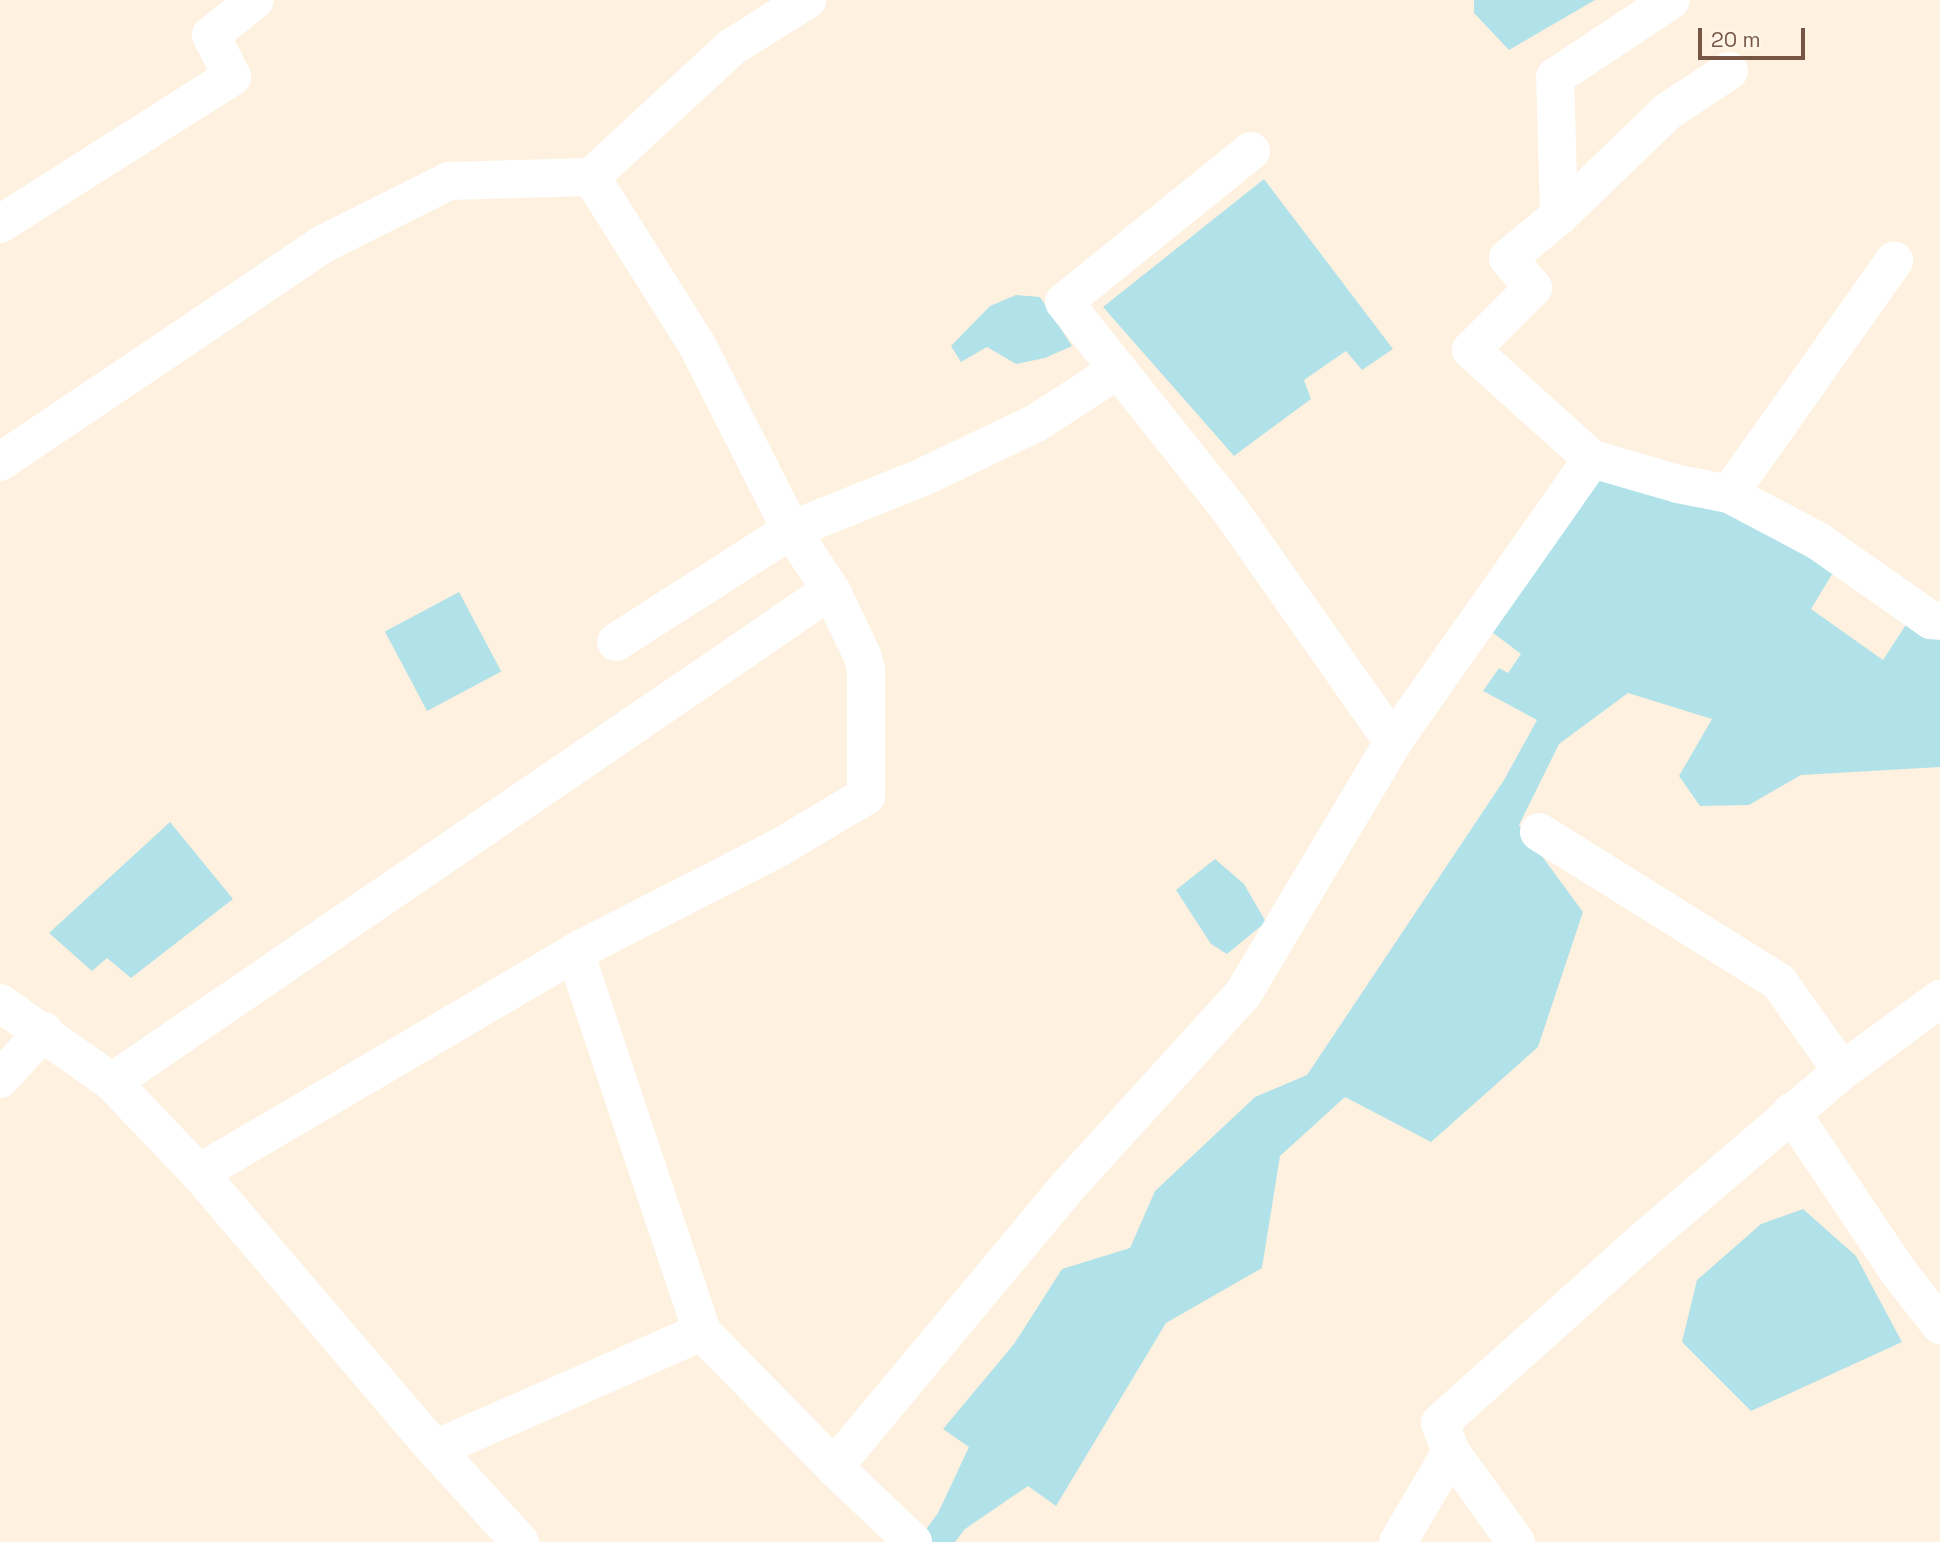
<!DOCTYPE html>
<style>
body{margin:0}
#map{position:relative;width:1940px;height:1542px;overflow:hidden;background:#fef1df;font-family:"Space Grotesk",sans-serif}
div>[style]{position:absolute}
.water>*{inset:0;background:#b2e2e9;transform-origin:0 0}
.minor>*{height:38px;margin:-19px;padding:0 19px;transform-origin:19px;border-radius:19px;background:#fff}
span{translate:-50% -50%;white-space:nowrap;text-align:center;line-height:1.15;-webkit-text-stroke:5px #fff5e7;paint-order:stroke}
.scale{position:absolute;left:1698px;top:28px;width:107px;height:32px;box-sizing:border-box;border:4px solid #765545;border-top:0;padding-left:9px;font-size:21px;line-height:24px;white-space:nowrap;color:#765545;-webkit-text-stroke:5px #fff5e7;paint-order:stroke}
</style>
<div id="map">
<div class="water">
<i style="clip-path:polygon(1474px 0,1595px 0,1509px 50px,1474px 13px)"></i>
<i style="clip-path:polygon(1264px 179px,1393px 349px,1362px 370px,1346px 351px,1304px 380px,1311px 399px,1234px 456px,1103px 307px)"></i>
<i style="clip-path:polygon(1016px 295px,1040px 297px,1072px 346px,1045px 358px,1016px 364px,987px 347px,961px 362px,951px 346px,990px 306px)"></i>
<i style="clip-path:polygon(1603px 475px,1720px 510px,1837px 566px,1811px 609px,1883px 660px,1907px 623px,1940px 632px,1940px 767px,1801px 775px,1749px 805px,1700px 806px,1679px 776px,1712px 719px,1628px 693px,1559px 744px,1519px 825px,1583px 912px,1538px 1047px,1431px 1142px,1345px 1097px,1280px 1156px,1262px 1268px,1166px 1323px,1056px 1506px,1028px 1486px,965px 1529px,955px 1542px,917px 1542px,938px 1513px,969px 1447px,943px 1429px,1014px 1344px,1062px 1269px,1130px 1248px,1155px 1191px,1255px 1097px,1307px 1075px,1504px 780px,1537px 720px,1483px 691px,1499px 668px,1508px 673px,1521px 654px,1488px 629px)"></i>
<i style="left:459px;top:592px;width:90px;height:84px;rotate:62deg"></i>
<i style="clip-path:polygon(170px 822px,233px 899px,131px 978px,107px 958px,92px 971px,49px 933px)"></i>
<i style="clip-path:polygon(1215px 859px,1244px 884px,1266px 922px,1227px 954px,1211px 944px,1176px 890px)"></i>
<i style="clip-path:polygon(1803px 1209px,1856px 1256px,1902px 1342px,1751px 1411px,1682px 1342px,1697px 1280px,1761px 1224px)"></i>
</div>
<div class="minor">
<i style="left:1251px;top:151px;width:240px;rotate:141.1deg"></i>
<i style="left:1064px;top:302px;width:266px;rotate:51.4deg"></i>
<i style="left:1230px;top:510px;width:284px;rotate:54.9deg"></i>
<i style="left:1559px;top:216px;width:151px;rotate:-43.9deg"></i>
<i style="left:1668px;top:111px;width:73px;rotate:-33.3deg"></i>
<i style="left:0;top:224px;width:275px;rotate:-32.4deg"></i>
<i style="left:232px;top:77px;width:47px;rotate:-116.6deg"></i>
<i style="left:211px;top:35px;width:56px;rotate:-38.5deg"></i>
<i style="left:1592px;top:459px;width:163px;rotate:-138deg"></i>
<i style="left:1471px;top:350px;width:88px;rotate:-45deg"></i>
<i style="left:1533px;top:288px;width:39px;rotate:-130deg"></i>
<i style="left:1508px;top:258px;width:66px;rotate:-39.5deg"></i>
<i style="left:1559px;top:216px;width:139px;rotate:-91.6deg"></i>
<i style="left:1555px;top:77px;width:139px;rotate:-33.6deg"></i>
<i style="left:0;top:462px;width:392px;rotate:-34deg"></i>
<i style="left:325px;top:243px;width:139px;rotate:-26.6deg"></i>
<i style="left:449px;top:181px;width:142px;rotate:-1.6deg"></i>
<i style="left:591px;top:177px;width:192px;rotate:-42.7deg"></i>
<i style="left:732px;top:47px;width:89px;rotate:-32.1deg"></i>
<i style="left:1729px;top:494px;width:286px;rotate:-54.7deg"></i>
<i style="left:616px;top:642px;width:208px;rotate:-32.6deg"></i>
<i style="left:791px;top:530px;width:144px;rotate:-21.9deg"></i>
<i style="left:925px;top:476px;width:123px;rotate:-25.5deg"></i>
<i style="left:1036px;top:423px;width:98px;rotate:-32.9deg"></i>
<i style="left:575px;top:952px;width:401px;rotate:71.5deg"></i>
<i style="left:0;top:1003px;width:137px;rotate:35.2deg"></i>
<i style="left:112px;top:1082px;width:126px;rotate:46.3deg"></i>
<i style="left:199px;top:1173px;width:363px;rotate:49.5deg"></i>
<i style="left:435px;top:1449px;width:292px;rotate:-23.7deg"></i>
<i style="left:702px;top:1332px;width:189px;rotate:45.6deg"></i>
<i style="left:834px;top:1467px;width:109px;rotate:43.5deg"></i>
<i style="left:1842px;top:1071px;width:122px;rotate:-36.3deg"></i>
<i style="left:0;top:1079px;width:65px;rotate:-47.5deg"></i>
<i style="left:112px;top:1082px;width:871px;rotate:-34.38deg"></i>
<i style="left:1791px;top:1112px;width:190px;rotate:56.1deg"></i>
<i style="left:1897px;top:1270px;width:70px;rotate:52deg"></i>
<i style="left:199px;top:1173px;width:436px;rotate:-30.4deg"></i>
<i style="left:575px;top:952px;width:230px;rotate:-27.1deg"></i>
<i style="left:780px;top:847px;width:100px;rotate:-30.7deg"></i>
<i style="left:866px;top:796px;width:127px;rotate:-90deg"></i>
<i style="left:866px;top:669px;width:15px;rotate:-106deg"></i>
<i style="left:862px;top:655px;width:72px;rotate:-115.5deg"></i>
<i style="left:831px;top:590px;width:72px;rotate:-123.7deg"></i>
<i style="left:791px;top:530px;width:208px;rotate:-116.9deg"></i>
<i style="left:697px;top:345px;width:199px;rotate:-122.2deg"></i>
<i style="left:435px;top:1449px;width:126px;rotate:47.6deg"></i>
<i style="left:1451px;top:1452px;width:111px;rotate:54.2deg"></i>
<i style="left:834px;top:1467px;width:368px;rotate:-50.2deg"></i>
<i style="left:1070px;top:1184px;width:257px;rotate:-47.7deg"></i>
<i style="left:1243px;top:994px;width:293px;rotate:-59.2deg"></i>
<i style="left:1393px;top:742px;width:346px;rotate:-54.9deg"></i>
<i style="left:1592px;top:459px;width:90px;rotate:16.2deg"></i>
<i style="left:1678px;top:484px;width:52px;rotate:11.1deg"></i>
<i style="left:1729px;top:494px;width:101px;rotate:27.8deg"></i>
<i style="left:1818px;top:541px;width:138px;rotate:35deg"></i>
<i style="left:1931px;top:620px;width:9px;rotate:6deg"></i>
<i style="left:1398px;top:1542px;width:104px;rotate:-59.5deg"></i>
<i style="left:1451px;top:1452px;width:31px;rotate:-111deg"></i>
<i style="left:1440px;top:1423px;width:274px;rotate:-41.9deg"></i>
<i style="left:1644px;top:1240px;width:260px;rotate:-40.5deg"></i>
<i style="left:1842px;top:1071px;width:109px;rotate:-125.3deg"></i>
<i style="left:1779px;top:982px;width:283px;rotate:-148deg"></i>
</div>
<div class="scale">20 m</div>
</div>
